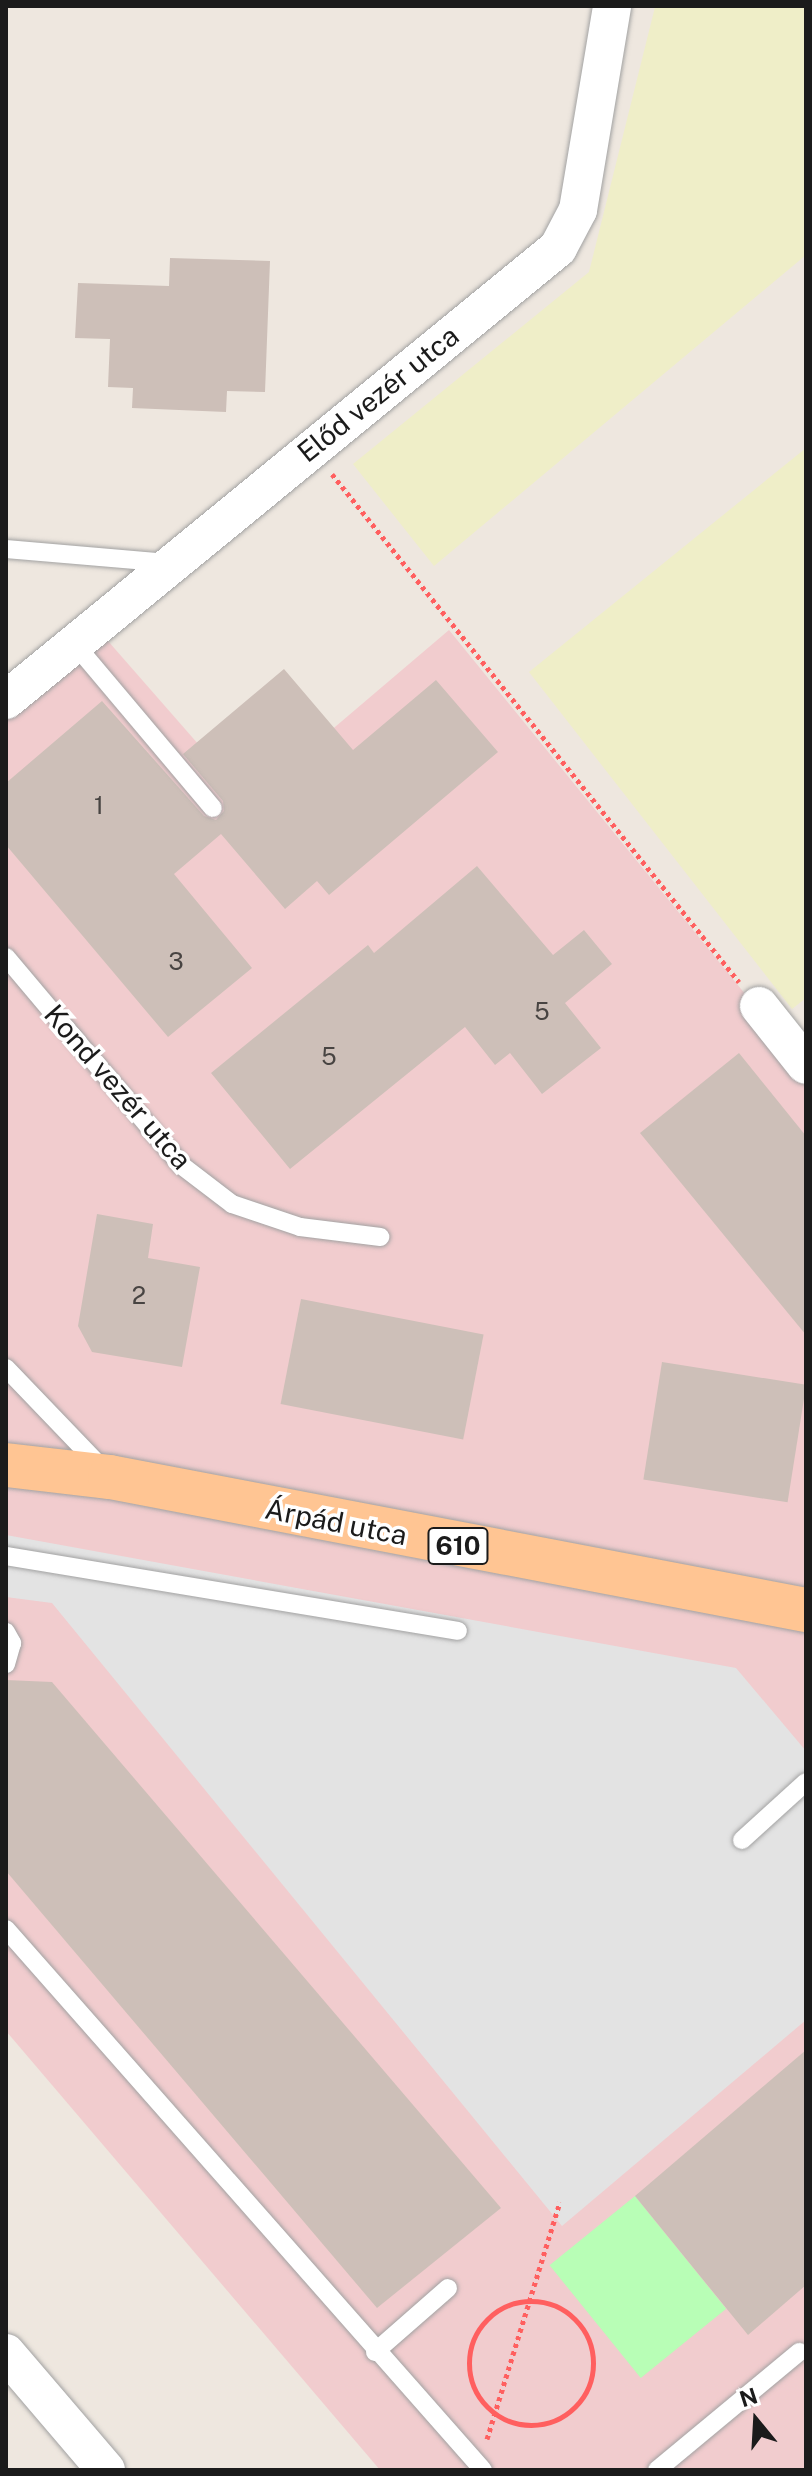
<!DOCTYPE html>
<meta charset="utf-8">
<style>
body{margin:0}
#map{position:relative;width:812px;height:2476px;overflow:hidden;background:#eee7df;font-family:"Public Sans",sans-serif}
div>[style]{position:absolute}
.commercial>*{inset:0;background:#f1ccce}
.farmland>*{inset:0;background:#efeec8}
.park>*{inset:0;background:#b8feb6;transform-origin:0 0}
.parking>*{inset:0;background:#e3e3e3}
.building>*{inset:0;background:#cdbfb8;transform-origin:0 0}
.path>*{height:5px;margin-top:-2.5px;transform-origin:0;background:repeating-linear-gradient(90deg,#ff5f5f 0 4px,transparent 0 8px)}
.path>.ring{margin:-2.5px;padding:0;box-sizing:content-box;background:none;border:5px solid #ff5f5f;border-radius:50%}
.roads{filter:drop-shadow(0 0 2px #a2a2a2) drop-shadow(0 0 2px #a2a2a2)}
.service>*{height:18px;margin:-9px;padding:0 9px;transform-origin:9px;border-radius:9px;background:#fff}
.minor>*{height:38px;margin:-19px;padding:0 19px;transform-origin:19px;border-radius:19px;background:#fff}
.primary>*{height:44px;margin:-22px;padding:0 22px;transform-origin:22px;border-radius:22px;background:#ffc593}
span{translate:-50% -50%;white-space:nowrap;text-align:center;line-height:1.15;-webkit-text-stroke:7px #fff;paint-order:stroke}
.number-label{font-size:24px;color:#484442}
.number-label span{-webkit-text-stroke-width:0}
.shield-label span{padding:2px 6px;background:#fff;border:2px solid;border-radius:6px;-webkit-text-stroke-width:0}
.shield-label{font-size:26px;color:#1b1b1b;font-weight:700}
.street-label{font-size:28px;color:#1b1b1b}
.frame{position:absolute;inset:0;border:8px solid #1b1b1b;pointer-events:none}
.north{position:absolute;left:716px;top:2380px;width:80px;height:80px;-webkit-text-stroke:6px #fff;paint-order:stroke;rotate:342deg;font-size:22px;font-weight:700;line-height:32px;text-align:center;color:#1b1b1b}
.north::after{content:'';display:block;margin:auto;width:28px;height:36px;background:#1b1b1b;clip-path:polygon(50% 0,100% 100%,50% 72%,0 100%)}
</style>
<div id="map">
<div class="commercial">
<i style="clip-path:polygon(94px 625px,248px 801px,449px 630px,806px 1069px,806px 1598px,6px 1455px,6px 701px)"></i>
<i style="clip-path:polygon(6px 1467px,806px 1605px,806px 2470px,380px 2470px,6px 2031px)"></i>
</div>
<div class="farmland">
<i style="clip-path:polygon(806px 6px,806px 255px,434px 566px,353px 464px,589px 272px,655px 7px)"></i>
<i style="clip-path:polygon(806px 448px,806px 998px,792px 1009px,529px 672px)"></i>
</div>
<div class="park">
<i style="left:635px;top:2196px;width:145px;height:110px;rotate:51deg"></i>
</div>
<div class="parking">
<i style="clip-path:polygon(6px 1535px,736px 1668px,806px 1751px,806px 2020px,562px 2226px,52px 1603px,6px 1597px)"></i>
</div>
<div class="building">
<i style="clip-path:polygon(170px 258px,270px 261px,265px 392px,227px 391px,226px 412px,132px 408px,133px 388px,108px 387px,110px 339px,75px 338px,78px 283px,169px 286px)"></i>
<i style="clip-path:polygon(284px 669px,353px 750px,436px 680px,498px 752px,329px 895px,317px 881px,285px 909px,221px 834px,174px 874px,252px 968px,168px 1037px,6px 845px,6px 783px,102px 701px,204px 816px,216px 820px,224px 811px,223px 801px,183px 754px)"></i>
<i style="clip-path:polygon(477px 866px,553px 955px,584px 930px,612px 964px,565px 1003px,601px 1048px,542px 1094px,510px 1053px,495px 1065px,465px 1027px,290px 1169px,211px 1073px,368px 945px,374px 953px)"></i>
<i style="clip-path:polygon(739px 1053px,806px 1136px,806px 1335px,640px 1133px)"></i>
<i style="clip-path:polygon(97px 1214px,153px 1224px,148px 1258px,200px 1267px,182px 1367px,92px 1352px,78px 1326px)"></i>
<i style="left:301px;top:1299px;width:186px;height:107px;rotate:11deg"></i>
<i style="left:662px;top:1362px;width:146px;height:119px;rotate:9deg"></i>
<i style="clip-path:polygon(6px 1680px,52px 1682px,501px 2208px,377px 2308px,6px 1871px)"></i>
<i style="clip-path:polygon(806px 2050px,806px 2285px,748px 2335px,635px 2196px)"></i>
</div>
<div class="path">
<i style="left:332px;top:474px;width:651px;rotate:51.3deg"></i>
<i class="ring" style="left:469px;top:2301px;width:119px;height:119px"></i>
<i style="left:487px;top:2439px;width:248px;rotate:-72.9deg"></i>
</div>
<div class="roads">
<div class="service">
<i style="left:6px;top:549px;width:165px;rotate:4.9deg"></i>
<i style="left:73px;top:642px;width:217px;rotate:49.9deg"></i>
<i style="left:6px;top:957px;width:272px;rotate:49.9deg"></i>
<i style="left:181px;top:1165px;width:64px;rotate:37.4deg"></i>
<i style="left:232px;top:1204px;width:72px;rotate:18.7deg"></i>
<i style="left:300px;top:1227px;width:81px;rotate:7.1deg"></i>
<i style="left:6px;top:1368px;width:140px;rotate:46.2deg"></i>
<i style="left:6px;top:1556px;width:458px;rotate:9.4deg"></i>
<i style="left:6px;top:1632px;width:13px;rotate:61deg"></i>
<i style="left:12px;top:1643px;width:22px;rotate:106deg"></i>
<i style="left:742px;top:1840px;width:86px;rotate:-42.2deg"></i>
<i style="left:6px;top:1929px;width:721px;rotate:48.6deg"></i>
<i style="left:375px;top:2352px;width:97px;rotate:-41.2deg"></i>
<i style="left:657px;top:2470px;width:185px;rotate:-39.7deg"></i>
</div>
<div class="minor">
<i style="left:6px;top:700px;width:713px;rotate:-39.31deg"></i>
<i style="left:558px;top:248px;width:43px;rotate:-62.2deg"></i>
<i style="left:578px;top:210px;width:207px;rotate:-80.5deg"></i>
<i style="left:759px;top:1006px;width:75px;rotate:51.5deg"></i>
<i style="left:6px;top:2353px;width:154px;rotate:49.5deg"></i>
</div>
<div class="primary">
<i style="left:6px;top:1465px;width:105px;rotate:6.6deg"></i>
<i style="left:110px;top:1477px;width:709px;rotate:10.82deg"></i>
</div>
</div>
<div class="number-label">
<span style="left:99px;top:806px">1</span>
<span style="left:176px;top:962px">3</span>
<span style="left:542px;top:1012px">5</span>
<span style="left:329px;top:1057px">5</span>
<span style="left:139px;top:1296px">2</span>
</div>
<div class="shield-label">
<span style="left:458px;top:1546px">610</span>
</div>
<div class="street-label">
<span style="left:378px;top:394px;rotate:-39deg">Előd vezér utca</span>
<span style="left:118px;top:1087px;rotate:49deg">Kond vezér utca</span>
<span style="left:336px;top:1522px;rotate:11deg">Árpád utca</span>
</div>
<div class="frame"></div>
<div class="north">N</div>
</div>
